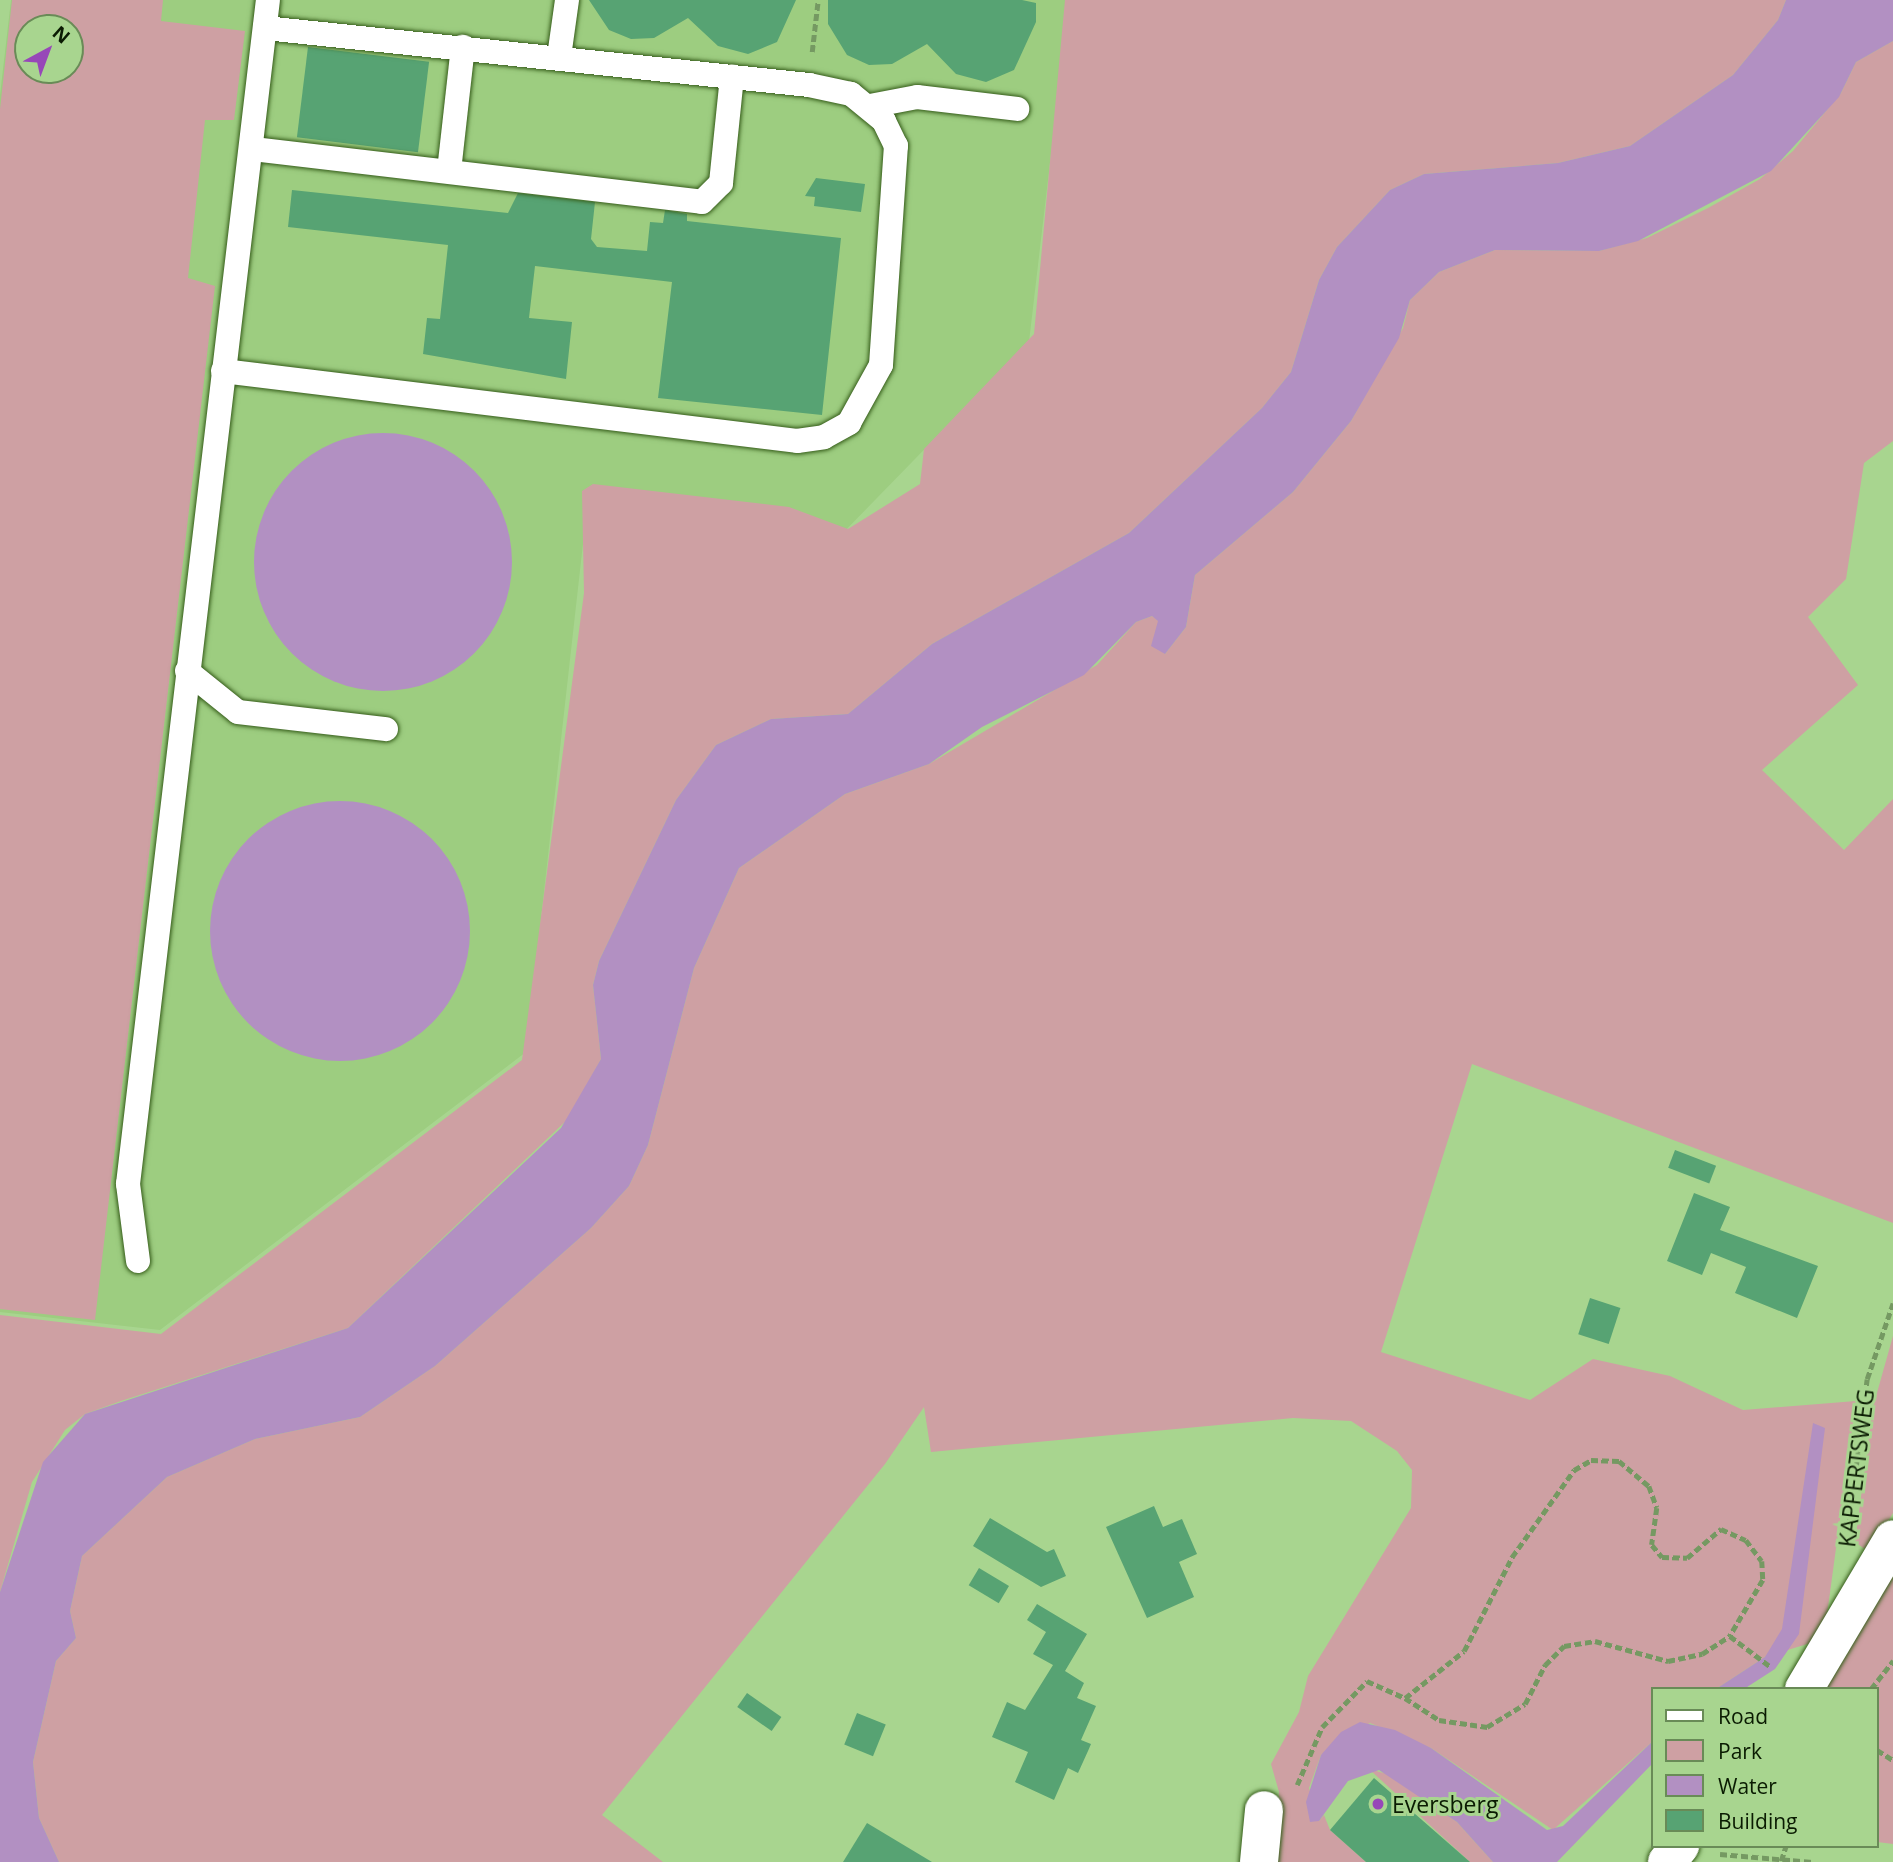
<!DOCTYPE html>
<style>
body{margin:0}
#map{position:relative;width:1893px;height:1862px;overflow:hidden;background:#a8d58f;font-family:"Open Sans",sans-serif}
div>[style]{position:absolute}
.built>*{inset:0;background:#9dcd80}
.green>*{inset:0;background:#cea0a3}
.water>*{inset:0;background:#b290c2}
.round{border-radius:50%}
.building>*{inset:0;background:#57a373;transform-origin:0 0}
.path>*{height:4.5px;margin-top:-2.25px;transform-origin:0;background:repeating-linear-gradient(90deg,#759962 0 7px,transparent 0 10.5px)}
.roads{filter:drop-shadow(0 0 2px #365d1a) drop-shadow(0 0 2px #365d1a)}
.lane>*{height:24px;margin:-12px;padding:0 12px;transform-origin:12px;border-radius:12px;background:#fff}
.street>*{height:38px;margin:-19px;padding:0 19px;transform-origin:19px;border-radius:19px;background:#fff}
.dots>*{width:19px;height:19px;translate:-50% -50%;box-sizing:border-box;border:4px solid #a8d58f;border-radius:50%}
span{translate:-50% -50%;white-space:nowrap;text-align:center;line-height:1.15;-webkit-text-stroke:6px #a8d58f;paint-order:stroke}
.street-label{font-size:23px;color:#0a1b02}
.poi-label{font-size:23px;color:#0a1b02}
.left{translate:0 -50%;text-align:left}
.legend{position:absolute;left:1651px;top:1687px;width:228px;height:161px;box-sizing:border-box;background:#a8d58f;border:2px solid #698b57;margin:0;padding:9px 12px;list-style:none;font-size:21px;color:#0a1b02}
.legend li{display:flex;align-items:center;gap:14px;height:35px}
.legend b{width:35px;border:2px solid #698b57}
.north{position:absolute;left:14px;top:14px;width:70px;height:70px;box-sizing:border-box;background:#a8d58f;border:2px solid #698b57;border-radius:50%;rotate:41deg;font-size:19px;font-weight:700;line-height:28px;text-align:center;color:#0a1b02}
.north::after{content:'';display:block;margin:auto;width:24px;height:32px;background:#9748b8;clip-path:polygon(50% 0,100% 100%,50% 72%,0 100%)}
</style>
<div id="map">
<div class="built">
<i style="clip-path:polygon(evenodd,11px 0,1069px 0,1029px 342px,838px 538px,587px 508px,526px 1052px,160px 1330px,0 1312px,0 95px,11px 0,28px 28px,70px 28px,70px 70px,28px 70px,28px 28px)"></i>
</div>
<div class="green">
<i style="clip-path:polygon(evenodd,12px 0,163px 0,161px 21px,245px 31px,234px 120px,205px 120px,188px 278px,215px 286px,95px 1320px,0 1309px,0 109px,12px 0,28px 28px,70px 28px,70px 70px,28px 70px,28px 28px)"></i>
<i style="clip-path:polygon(1065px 0,1786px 0,1778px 20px,1733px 75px,1630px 146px,1558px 163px,1424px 174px,1390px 190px,1337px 247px,1319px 280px,1291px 372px,1262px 408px,1129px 533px,932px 644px,848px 714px,771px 719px,716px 745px,676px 800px,599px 961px,593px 985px,601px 1059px,569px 1118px,348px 1328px,121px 1401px,85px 1414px,65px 1430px,32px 1482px,0 1592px,0 1315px,161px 1334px,522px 1060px,584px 593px,582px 491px,593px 484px,789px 507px,848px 529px,920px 484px,924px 449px,1034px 334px)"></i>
<i style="clip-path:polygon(1893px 41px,1893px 441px,1864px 463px,1846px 579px,1808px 617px,1858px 685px,1762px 770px,1844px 850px,1893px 799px,1893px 1223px,1472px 1064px,1381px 1352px,1530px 1400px,1593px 1359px,1670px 1376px,1743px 1410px,1856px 1401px,1826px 1622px,1817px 1641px,1765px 1657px,1716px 1689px,1653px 1689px,1653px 1741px,1553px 1830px,1431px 1748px,1370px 1723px,1321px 1755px,1309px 1788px,1319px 1821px,1324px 1815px,1330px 1830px,1366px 1862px,1273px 1862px,1279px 1792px,1271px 1764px,1299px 1712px,1308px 1676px,1411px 1508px,1412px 1470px,1397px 1451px,1351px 1421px,1293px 1418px,931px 1452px,924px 1407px,885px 1464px,602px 1815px,663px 1862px,59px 1862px,39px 1818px,33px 1762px,56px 1661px,76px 1638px,70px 1611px,82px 1556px,167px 1477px,255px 1439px,360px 1417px,435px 1366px,591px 1228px,629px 1186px,648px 1145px,694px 968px,739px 868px,845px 794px,929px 764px,1097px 665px,1136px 622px,1152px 616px,1159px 621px,1165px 654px,1186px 627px,1195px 575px,1293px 492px,1351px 421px,1403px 328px,1410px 300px,1439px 272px,1495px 250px,1599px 251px,1647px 238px,1708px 208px,1760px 179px,1793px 151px,1841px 93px,1856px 62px)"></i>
<i style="clip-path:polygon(1893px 1336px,1893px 1513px,1869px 1552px,1855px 1542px,1873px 1407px)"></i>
<i style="clip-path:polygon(1893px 1567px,1893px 1844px,1877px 1842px,1877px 1689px,1820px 1689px)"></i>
<i style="clip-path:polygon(1369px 1769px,1387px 1774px,1457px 1822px,1493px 1862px,1470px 1862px)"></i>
</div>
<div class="water">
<i style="clip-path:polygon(1786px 0,1893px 0,1893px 41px,1856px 62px,1839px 97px,1771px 171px,1638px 241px,1599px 251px,1495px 250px,1439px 272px,1410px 300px,1399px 338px,1351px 421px,1293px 492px,1195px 575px,1186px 627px,1165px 654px,1151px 646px,1158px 621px,1152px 616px,1136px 622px,1084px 675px,982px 727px,929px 764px,845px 794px,739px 868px,694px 968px,648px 1145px,629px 1186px,591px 1228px,435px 1366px,360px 1417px,255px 1439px,167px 1477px,82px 1556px,70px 1611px,76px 1638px,56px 1661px,33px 1762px,39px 1818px,59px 1862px,0 1862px,0 1592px,43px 1462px,85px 1414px,348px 1328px,561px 1128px,601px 1059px,593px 985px,599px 961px,676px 800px,716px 745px,771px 719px,848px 714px,932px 644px,1129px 533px,1262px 408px,1291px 372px,1319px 280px,1337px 247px,1390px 190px,1424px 174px,1558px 163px,1630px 146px,1733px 75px,1778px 20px)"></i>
<i class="round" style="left:254px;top:433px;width:258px;height:258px"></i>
<i class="round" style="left:210px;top:801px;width:260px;height:260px"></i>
<i style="clip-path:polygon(1813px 1423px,1825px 1428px,1799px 1634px,1775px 1669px,1744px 1689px,1716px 1689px,1765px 1657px,1782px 1629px)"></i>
<i style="clip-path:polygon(1360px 1722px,1395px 1730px,1431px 1748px,1547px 1830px,1563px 1826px,1653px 1741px,1653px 1763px,1557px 1862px,1493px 1862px,1457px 1822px,1379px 1770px,1348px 1781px,1319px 1821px,1310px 1822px,1306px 1802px,1321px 1755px,1341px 1732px)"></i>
</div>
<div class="building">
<i style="clip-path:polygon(589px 0,796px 0,777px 42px,748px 54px,718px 46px,688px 18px,654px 38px,631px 39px,609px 30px)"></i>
<i style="clip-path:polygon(828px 0,1022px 0,1036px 3px,1036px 22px,1014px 70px,986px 82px,956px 74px,927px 44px,892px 64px,869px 65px,847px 55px,828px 24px)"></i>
<i style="left:308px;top:47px;width:122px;height:91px;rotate:7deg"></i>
<i style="clip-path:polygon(816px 178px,865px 184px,861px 212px,814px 206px,815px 197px,805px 196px)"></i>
<i style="clip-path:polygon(292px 190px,508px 213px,518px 193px,595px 202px,591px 239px,597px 247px,647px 251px,650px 222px,663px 223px,665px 210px,687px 214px,687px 221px,841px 238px,822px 415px,658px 398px,672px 282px,535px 266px,529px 318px,572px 322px,566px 379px,423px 354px,427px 318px,440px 319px,448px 245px,288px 227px)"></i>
<i style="left:1675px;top:1150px;width:44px;height:19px;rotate:21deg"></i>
<i style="clip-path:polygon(1694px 1193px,1730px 1207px,1720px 1230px,1818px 1266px,1797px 1318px,1735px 1293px,1746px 1267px,1711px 1253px,1702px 1275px,1667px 1261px)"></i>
<i style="left:1590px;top:1298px;width:32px;height:38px;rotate:18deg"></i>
<i style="clip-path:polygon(1154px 1506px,1163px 1527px,1182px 1519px,1197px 1554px,1179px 1562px,1194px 1597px,1147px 1618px,1106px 1527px)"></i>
<i style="clip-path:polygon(990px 1518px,1047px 1552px,1054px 1549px,1066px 1576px,1041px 1587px,973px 1546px)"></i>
<i style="left:979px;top:1568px;width:35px;height:20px;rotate:31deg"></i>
<i style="clip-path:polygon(1037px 1604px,1087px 1634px,1065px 1671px,1084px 1683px,1077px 1698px,1096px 1706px,1081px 1740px,1091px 1744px,1088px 1751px,1078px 1773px,1068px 1768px,1054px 1800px,1015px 1782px,1028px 1752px,992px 1737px,1007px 1702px,1025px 1710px,1053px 1665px,1033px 1654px,1046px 1632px,1027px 1620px)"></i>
<i style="left:747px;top:1693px;width:42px;height:17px;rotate:35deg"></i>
<i style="left:857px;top:1713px;width:31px;height:34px;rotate:22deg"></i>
<i style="clip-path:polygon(1374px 1778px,1470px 1862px,1366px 1862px,1330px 1830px)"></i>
<i style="clip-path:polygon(867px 1823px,932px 1862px,843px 1862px)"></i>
</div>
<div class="path">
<i style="left:812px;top:52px;width:52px;rotate:-83.4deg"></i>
<i style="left:1848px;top:1531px;width:153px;rotate:-82.9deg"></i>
<i style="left:1867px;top:1379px;width:80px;rotate:-71.1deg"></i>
<i style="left:1871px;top:1689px;width:36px;rotate:-52deg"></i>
<i style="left:1405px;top:1698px;width:40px;rotate:32.9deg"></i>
<i style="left:1439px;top:1720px;width:49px;rotate:8.3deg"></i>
<i style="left:1487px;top:1727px;width:44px;rotate:-31.2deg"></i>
<i style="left:1525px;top:1704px;width:44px;rotate:-62.9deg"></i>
<i style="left:1545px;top:1665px;width:27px;rotate:-45deg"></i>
<i style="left:1564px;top:1646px;width:31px;rotate:-9deg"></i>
<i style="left:1595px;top:1641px;width:76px;rotate:15.3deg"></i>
<i style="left:1668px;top:1661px;width:35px;rotate:-12deg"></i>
<i style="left:1702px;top:1654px;width:33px;rotate:-33deg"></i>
<i style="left:1877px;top:1750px;width:19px;rotate:32deg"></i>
<i style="left:1297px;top:1785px;width:63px;rotate:-66.7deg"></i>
<i style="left:1322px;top:1727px;width:64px;rotate:-45.6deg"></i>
<i style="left:1367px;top:1681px;width:42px;rotate:24.1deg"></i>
<i style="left:1405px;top:1698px;width:75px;rotate:-38.5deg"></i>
<i style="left:1464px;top:1651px;width:106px;rotate:-62.9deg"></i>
<i style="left:1512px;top:1557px;width:107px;rotate:-54.5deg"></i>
<i style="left:1574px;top:1470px;width:20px;rotate:-30deg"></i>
<i style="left:1591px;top:1460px;width:28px;rotate:2deg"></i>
<i style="left:1619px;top:1461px;width:39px;rotate:40deg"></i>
<i style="left:1649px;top:1486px;width:23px;rotate:70deg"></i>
<i style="left:1657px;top:1508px;width:37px;rotate:98deg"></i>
<i style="left:1652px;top:1545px;width:16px;rotate:50deg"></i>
<i style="left:1662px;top:1557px;width:25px;rotate:2deg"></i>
<i style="left:1687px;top:1558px;width:45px;rotate:-40.5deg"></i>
<i style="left:1721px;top:1529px;width:27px;rotate:24deg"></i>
<i style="left:1746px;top:1540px;width:26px;rotate:53deg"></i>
<i style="left:1762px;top:1561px;width:19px;rotate:87deg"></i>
<i style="left:1763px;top:1580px;width:65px;rotate:120.5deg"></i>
<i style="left:1730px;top:1636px;width:51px;rotate:37.1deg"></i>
<i style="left:1720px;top:1854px;width:93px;rotate:4.9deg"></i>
<i style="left:1781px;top:1861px;width:16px;rotate:-72deg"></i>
</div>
<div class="roads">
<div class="lane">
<i style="left:559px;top:57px;width:58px;rotate:-82deg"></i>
<i style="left:870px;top:106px;width:48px;rotate:-10.8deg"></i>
<i style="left:917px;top:97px;width:101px;rotate:6.8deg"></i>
<i style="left:253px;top:149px;width:452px;rotate:6.7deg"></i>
<i style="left:702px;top:202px;width:27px;rotate:-45deg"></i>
<i style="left:721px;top:183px;width:107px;rotate:-84.1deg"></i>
<i style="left:449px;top:171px;width:125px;rotate:-83.6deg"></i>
<i style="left:223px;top:371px;width:578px;rotate:6.95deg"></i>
<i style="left:797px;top:441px;width:27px;rotate:-8deg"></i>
<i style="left:824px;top:437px;width:29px;rotate:-29deg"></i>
<i style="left:849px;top:423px;width:66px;rotate:-61.1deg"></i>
<i style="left:881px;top:365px;width:220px;rotate:-86.1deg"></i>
<i style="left:896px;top:146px;width:28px;rotate:-116deg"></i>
<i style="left:884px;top:121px;width:43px;rotate:-140.7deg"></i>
<i style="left:851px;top:94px;width:43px;rotate:-167.9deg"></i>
<i style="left:809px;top:85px;width:547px;rotate:-174.02deg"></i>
<i style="left:187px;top:671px;width:65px;rotate:38.8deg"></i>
<i style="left:238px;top:712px;width:149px;rotate:6.6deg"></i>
<i style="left:138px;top:1261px;width:78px;rotate:-97.4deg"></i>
<i style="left:128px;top:1184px;width:1192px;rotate:-83.26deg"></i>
</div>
<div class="street">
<i style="left:1804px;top:1689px;width:174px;rotate:-59.3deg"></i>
<i style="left:1259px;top:1862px;width:52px;rotate:-84.5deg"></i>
<i style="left:1667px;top:1862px;width:21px;rotate:-51deg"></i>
</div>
</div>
<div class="dots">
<i style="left:1378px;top:1804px;background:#9748b8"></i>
</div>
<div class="street-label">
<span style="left:1856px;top:1468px;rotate:-83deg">KAPPERTSWEG</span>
</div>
<div class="poi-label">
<span class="left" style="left:1392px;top:1804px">Eversberg</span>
</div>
<ul class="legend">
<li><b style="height:9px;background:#fff"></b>Road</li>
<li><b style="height:19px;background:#cea0a3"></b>Park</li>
<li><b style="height:19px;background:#b290c2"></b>Water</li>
<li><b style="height:19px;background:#57a373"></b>Building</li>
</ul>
<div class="north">N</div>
</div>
